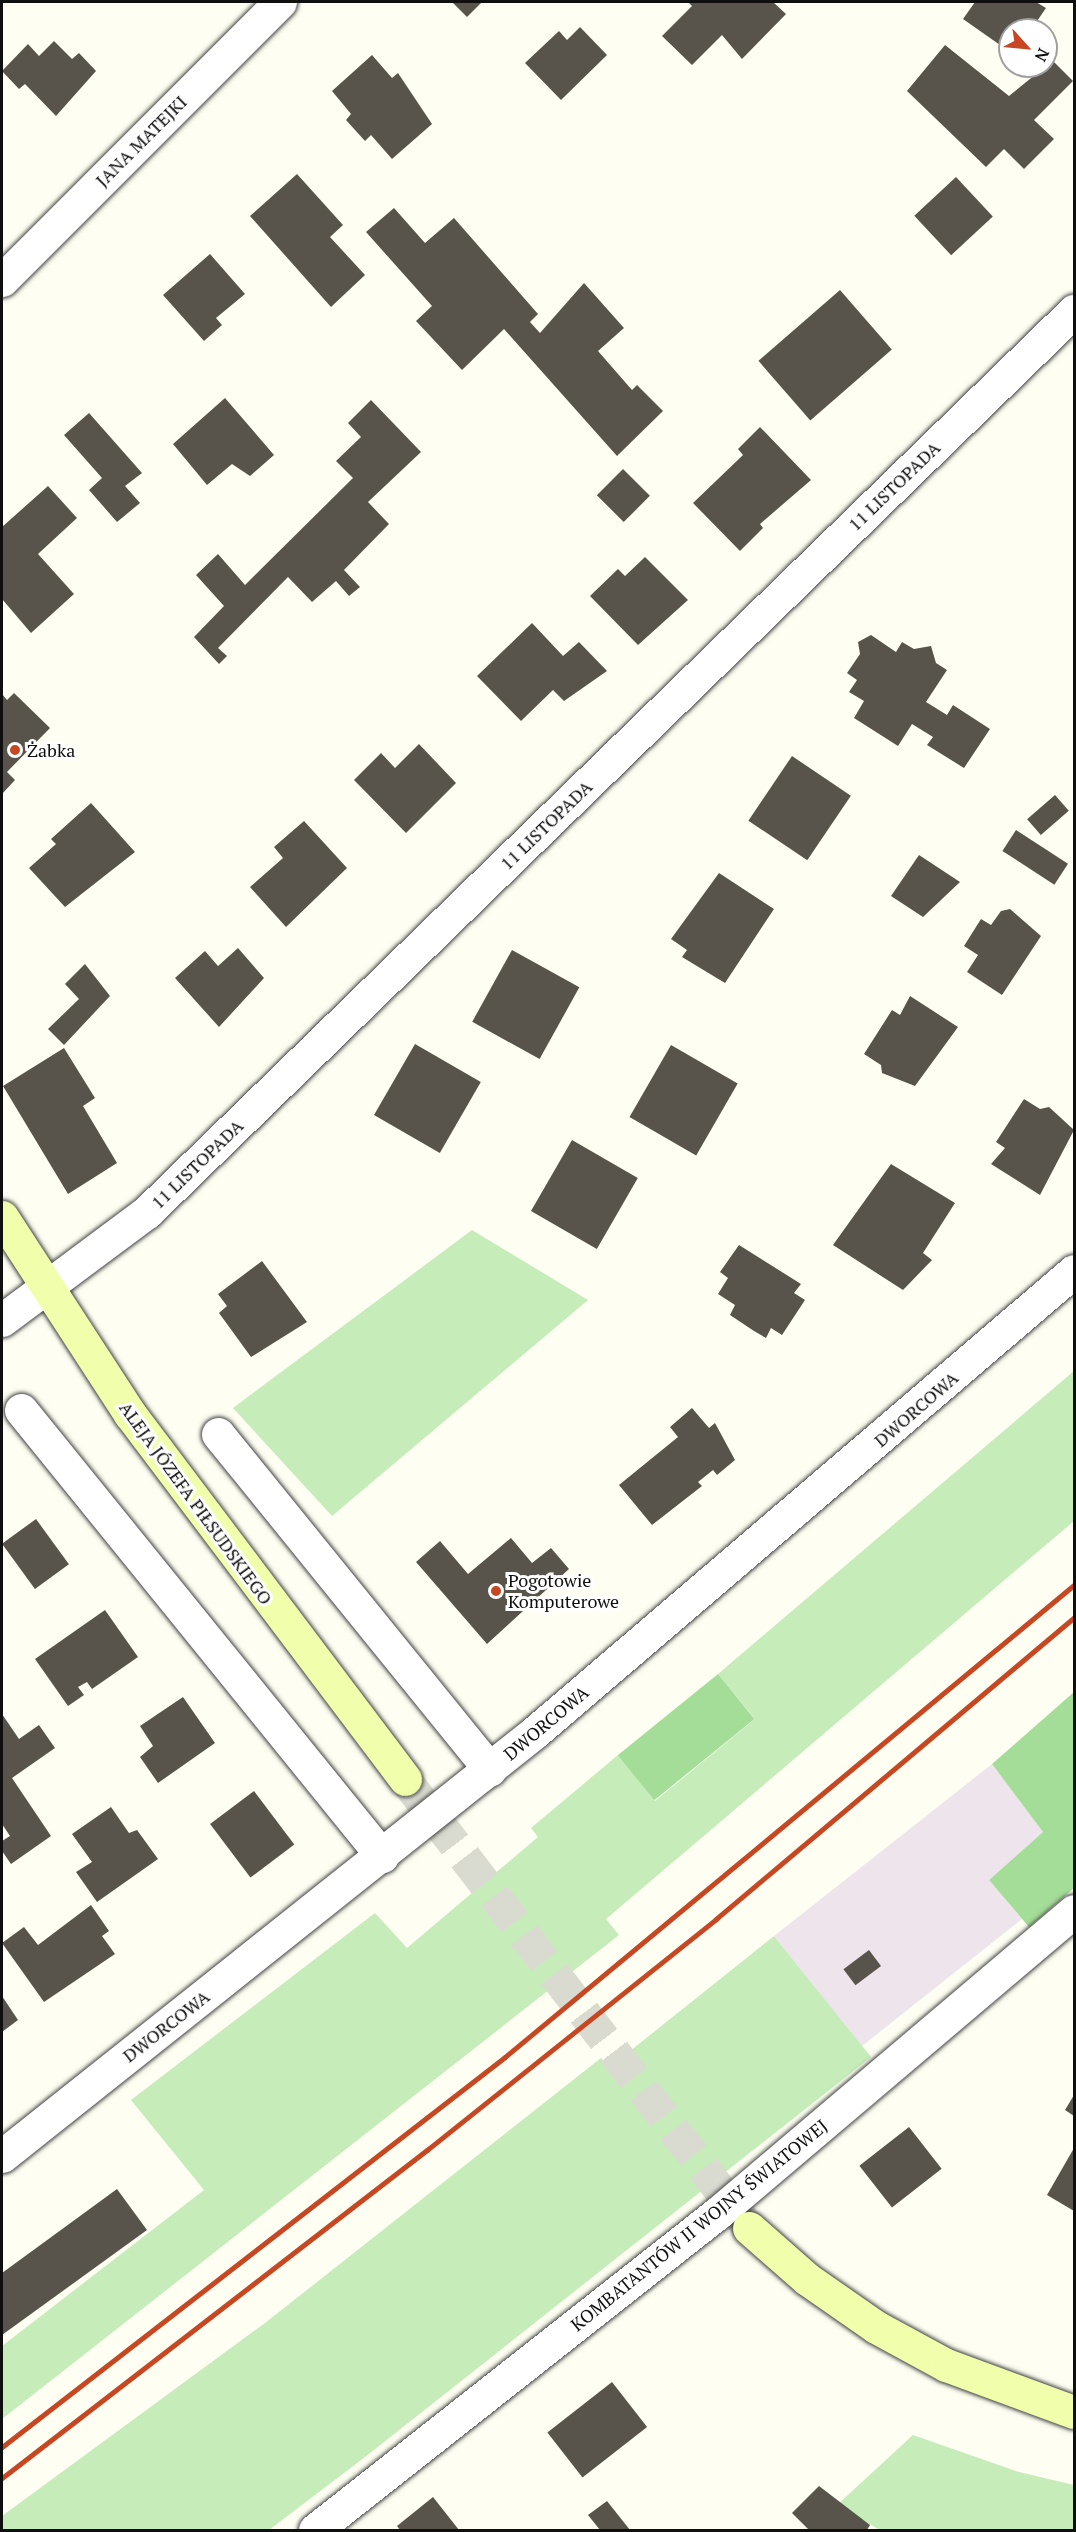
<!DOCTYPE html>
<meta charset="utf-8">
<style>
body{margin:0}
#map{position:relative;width:1076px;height:2532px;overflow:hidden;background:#fefff2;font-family:"PT Serif",serif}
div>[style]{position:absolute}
.industrial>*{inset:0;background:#eee4ec}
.green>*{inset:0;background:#c5ecb9}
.forest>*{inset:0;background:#a4dd98;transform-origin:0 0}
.building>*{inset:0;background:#59544b;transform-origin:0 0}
.secondary-tunnel>*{height:33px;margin-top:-16.5px;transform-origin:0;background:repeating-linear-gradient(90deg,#dadbd0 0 33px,transparent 0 49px)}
.roads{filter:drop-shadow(0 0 2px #424242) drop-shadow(0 0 2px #424242)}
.street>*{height:33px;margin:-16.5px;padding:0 16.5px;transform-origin:16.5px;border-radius:16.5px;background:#fff}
.secondary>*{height:33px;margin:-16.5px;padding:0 16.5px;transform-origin:16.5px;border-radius:16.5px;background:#f1ffad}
.rail>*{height:4.5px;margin:-2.25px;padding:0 2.25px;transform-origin:2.25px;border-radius:2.25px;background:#c64721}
.dots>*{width:16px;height:16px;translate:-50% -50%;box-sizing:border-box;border:3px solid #fff;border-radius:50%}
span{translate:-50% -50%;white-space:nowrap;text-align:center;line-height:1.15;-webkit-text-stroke:6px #fff;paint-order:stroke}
.street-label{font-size:18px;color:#0f0f0f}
.poi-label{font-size:18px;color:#0f0f0f}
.left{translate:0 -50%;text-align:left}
.frame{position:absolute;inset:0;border:3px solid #0f0f0f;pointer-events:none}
.north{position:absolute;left:998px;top:18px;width:60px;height:60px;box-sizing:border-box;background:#fff;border:2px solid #9f9f9f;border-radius:50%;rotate:117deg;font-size:16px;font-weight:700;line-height:24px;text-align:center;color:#0f0f0f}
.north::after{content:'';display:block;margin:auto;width:21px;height:27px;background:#c64721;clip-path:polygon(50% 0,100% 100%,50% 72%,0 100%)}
</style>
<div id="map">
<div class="industrial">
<i style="clip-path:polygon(992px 1764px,1043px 1832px,989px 1880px,1022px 1919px,862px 2046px,774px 1936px)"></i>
</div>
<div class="green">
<i style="clip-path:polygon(472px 1230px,588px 1300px,332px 1516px,233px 1408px)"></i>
<i style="clip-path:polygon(1074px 1371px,1074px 1521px,606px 1919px,619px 1935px,2px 2419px,2px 2346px,204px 2190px,131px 2100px,375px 1913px,407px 1948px,538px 1837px,531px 1828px,618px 1755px,655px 1801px,755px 1719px,718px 1674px)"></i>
<i style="clip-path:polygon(774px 1936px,871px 2057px,365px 2457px,269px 2530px,2px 2530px,2px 2516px,265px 2323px,601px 2058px,610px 2067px)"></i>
<i style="clip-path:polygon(913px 2435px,1019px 2472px,1074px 2485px,1074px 2530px,880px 2530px,837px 2505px)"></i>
</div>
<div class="forest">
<i style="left:718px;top:1674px;width:58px;height:129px;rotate:51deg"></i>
<i style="clip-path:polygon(1074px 1692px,1074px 1888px,1029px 1927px,989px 1880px,1043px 1832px,992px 1764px)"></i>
</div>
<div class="building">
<i style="clip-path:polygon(452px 2px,482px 2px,467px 17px)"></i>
<i style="clip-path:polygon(688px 2px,773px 2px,786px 14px,742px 59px,722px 35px,692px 65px,662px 36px,692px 6px)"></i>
<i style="clip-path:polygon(975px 2px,1036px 2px,1046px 8px,1031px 30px,1010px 30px,1010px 52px,963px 19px)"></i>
<i style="clip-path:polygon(580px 27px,607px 55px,561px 100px,525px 63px,559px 31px,567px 40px)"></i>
<i style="clip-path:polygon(54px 41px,72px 59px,79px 53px,96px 71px,56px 116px,25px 84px,19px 89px,2px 71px,28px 44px,39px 56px)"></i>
<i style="clip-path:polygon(945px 45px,1009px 96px,1046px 66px,1049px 57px,1073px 81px,1034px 120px,1054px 139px,1024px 169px,1004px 149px,986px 167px,907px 91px)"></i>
<i style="clip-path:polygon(372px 55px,392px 78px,398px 73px,432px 124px,392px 159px,371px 135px,365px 141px,346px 120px,351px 114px,332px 91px)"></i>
<i style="clip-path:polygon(297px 174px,343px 225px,330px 237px,365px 275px,331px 307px,250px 216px)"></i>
<i style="left:956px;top:177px;width:54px;height:57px;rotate:47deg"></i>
<i style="clip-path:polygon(394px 208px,425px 243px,454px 218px,538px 314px,530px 322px,540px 333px,584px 283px,624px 328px,598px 351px,632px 390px,637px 385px,663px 411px,617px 456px,504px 329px,462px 370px,416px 321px,432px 306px,366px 232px)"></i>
<i style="clip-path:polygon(210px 254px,245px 294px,216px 318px,222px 325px,204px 341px,163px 295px)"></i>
<i style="left:840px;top:290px;width:79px;height:108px;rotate:49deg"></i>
<i style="clip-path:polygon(225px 398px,274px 455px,250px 476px,232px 464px,207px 485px,173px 444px)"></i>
<i style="clip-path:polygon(371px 400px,421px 452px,368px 502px,389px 524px,344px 570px,360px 587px,349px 596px,336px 581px,312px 602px,288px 577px,218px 648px,227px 656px,219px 664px,194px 637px,224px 606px,196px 575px,218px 554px,245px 585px,353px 478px,336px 461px,361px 437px,348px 423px)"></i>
<i style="clip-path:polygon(89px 413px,142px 473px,125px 486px,140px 503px,117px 522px,89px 490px,102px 478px,64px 435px)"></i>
<i style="clip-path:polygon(760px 427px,811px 480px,760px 524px,763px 528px,740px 551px,693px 503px,743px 455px,738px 449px)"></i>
<i style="left:623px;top:469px;width:38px;height:37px;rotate:45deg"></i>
<i style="clip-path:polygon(48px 486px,77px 518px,38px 554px,74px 594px,31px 633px,2px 599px,2px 527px)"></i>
<i style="clip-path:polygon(645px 557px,688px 600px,638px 645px,590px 596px,618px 569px,625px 576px)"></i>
<i style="clip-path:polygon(532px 623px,563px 656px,579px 642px,607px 671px,564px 701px,553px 690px,521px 721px,477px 676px)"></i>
<i style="clip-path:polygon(871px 635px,896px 652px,902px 642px,914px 649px,931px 646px,936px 663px,947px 670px,926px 702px,947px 715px,953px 705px,990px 729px,964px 768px,927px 745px,933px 737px,912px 724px,898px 746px,854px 718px,864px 701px,849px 692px,857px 680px,847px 673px,860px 654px,858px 642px)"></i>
<i style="clip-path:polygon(14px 693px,50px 728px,7px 772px,15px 780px,2px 794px,2px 694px,7px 700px)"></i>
<i style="clip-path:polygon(419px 744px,456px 783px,406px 833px,354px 780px,381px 753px,395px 768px)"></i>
<i style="left:792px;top:756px;width:71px;height:78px;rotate:34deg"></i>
<i style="left:1055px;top:795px;width:21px;height:37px;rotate:49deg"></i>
<i style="clip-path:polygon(91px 803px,135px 852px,65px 907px,29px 868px,56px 844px,51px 839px)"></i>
<i style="clip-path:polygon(304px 821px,347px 868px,286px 927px,250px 887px,283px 858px,274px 847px)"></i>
<i style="left:1016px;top:830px;width:62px;height:25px;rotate:33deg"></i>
<i style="clip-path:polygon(919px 855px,960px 882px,923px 917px,891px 896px)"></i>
<i style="clip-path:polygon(719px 873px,774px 909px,725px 983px,682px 957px,687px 950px,671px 939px)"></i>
<i style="clip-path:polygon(1010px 909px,1041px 936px,1002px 995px,967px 972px,978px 955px,964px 946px,981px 919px,991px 925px,1001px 911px)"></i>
<i style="clip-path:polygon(238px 948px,264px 978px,219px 1027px,175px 978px,205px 951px,218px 966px)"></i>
<i style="left:512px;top:950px;width:77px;height:82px;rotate:29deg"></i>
<i style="clip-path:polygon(85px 964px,110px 996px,64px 1045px,48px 1029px,79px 999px,65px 984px)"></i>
<i style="clip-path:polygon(910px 996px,958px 1027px,915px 1086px,882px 1073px,881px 1065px,864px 1054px,892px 1010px,900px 1015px)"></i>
<i style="left:415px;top:1044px;width:76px;height:82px;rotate:30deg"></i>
<i style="left:671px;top:1045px;width:77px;height:83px;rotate:30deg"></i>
<i style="clip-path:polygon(64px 1048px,95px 1098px,83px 1106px,117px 1163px,68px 1194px,3px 1086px)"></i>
<i style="clip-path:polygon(1024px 1099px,1040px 1109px,1049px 1107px,1074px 1130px,1040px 1195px,991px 1164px,1005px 1148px,996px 1142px)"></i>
<i style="left:572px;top:1140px;width:76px;height:82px;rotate:30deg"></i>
<i style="clip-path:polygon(891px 1164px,955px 1203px,923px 1253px,932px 1260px,903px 1290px,833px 1245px)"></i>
<i style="clip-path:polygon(739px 1245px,801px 1284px,794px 1293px,805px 1300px,782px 1335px,771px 1328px,766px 1338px,754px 1331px,730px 1315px,735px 1305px,718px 1294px,728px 1278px,720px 1272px)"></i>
<i style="clip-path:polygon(262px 1261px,307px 1322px,251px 1357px,219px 1313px,227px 1306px,218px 1294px)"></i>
<i style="clip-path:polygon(692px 1408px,709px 1428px,715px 1423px,735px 1460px,717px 1475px,713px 1470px,698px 1482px,702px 1486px,652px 1525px,619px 1485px,678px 1437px,670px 1427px)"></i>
<i style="left:36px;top:1519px;width:56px;height:42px;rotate:54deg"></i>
<i style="clip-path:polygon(511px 1538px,532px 1563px,551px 1548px,569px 1569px,487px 1644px,416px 1562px,440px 1541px,468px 1574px)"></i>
<i style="clip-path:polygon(105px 1610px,138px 1657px,92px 1689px,87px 1682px,78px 1687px,84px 1695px,68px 1706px,35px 1659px)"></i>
<i style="clip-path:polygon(183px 1697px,215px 1743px,158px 1783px,140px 1757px,153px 1746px,140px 1726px)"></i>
<i style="clip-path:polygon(2px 1714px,19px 1739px,39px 1725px,55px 1748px,12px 1778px,51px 1836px,11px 1864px,2px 1851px,2px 1841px,10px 1836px,2px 1824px)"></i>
<i style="left:254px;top:1791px;width:67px;height:55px;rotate:53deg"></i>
<i style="clip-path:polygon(111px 1807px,129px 1833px,137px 1830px,158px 1859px,97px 1902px,76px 1872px,92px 1862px,72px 1834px)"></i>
<i style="clip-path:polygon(91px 1905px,109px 1931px,102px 1936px,115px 1954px,44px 2002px,2px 1943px,24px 1927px,38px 1945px)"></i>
<i style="left:869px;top:1950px;width:20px;height:32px;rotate:53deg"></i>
<i style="clip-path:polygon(2px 1996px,18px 2020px,2px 2032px)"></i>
<i style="clip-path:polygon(1074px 2095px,1074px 2116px,1065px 2110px)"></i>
<i style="left:909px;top:2127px;width:53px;height:63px;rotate:52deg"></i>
<i style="clip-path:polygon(1074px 2148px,1074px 2211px,1047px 2195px)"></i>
<i style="clip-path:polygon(117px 2189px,147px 2230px,2px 2335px,2px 2273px)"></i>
<i style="left:612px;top:2382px;width:57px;height:82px;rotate:52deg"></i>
<i style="clip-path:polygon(819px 2486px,870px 2525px,867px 2530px,809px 2530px,792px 2513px)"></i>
<i style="clip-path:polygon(433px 2497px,459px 2530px,400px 2530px,397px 2526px)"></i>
<i style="clip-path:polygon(607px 2501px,630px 2530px,600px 2530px,588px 2515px)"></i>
</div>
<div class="secondary-tunnel">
<i style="left:405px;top:1779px;width:563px;rotate:52.5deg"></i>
</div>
<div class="roads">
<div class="street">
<i style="left:2px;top:280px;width:393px;rotate:-45deg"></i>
<i style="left:2px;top:1320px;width:181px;rotate:-36.7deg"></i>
<i style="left:147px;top:1212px;width:1293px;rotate:-44.19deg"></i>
<i style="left:21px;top:1410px;width:574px;rotate:51.01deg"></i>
<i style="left:218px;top:1434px;width:432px;rotate:51deg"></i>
<i style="left:2px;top:2156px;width:681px;rotate:-38.5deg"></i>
<i style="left:535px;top:1732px;width:709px;rotate:-40.54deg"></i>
<i style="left:315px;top:2530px;width:514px;rotate:-38.21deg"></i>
<i style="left:719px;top:2212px;width:465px;rotate:-40.3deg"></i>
</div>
<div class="secondary">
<i style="left:2px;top:1217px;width:235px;rotate:57deg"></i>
<i style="left:130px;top:1414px;width:457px;rotate:53deg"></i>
<i style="left:749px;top:2228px;width:77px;rotate:41.3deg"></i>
<i style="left:807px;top:2279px;width:84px;rotate:34.8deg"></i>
<i style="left:876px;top:2327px;width:80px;rotate:28.5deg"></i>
<i style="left:946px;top:2365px;width:136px;rotate:20.2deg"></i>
</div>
</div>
<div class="rail">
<i style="left:2px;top:2447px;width:636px;rotate:-37.79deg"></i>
<i style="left:505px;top:2057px;width:739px;rotate:-39.68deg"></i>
<i style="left:2px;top:2478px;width:537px;rotate:-37.66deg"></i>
<i style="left:427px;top:2150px;width:370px;rotate:-38.6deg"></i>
<i style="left:716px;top:1919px;width:468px;rotate:-40.1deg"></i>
</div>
<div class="dots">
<i style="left:15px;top:750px;background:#c64721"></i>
<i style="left:496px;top:1591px;background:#c64721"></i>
</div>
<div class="street-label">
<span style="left:141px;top:141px;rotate:-45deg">JANA MATEJKI</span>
<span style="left:894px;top:486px;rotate:-44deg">11 LISTOPADA</span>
<span style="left:546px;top:825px;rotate:-44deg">11 LISTOPADA</span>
<span style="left:197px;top:1164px;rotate:-44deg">11 LISTOPADA</span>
<span style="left:916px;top:1409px;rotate:-41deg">DWORCOWA</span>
<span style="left:196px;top:1503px;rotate:54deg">ALEJA JÓZEFA PIŁSUDSKIEGO</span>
<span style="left:546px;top:1723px;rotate:-40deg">DWORCOWA</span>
<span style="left:166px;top:2026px;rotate:-38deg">DWORCOWA</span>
<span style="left:699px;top:2225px;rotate:-39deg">KOMBATANTÓW II WOJNY ŚWIATOWEJ</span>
</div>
<div class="poi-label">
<span class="left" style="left:27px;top:750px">Żabka</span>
<span class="left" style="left:508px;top:1591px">Pogotowie<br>Komputerowe</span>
</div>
<div class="frame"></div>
<div class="north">N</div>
</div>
